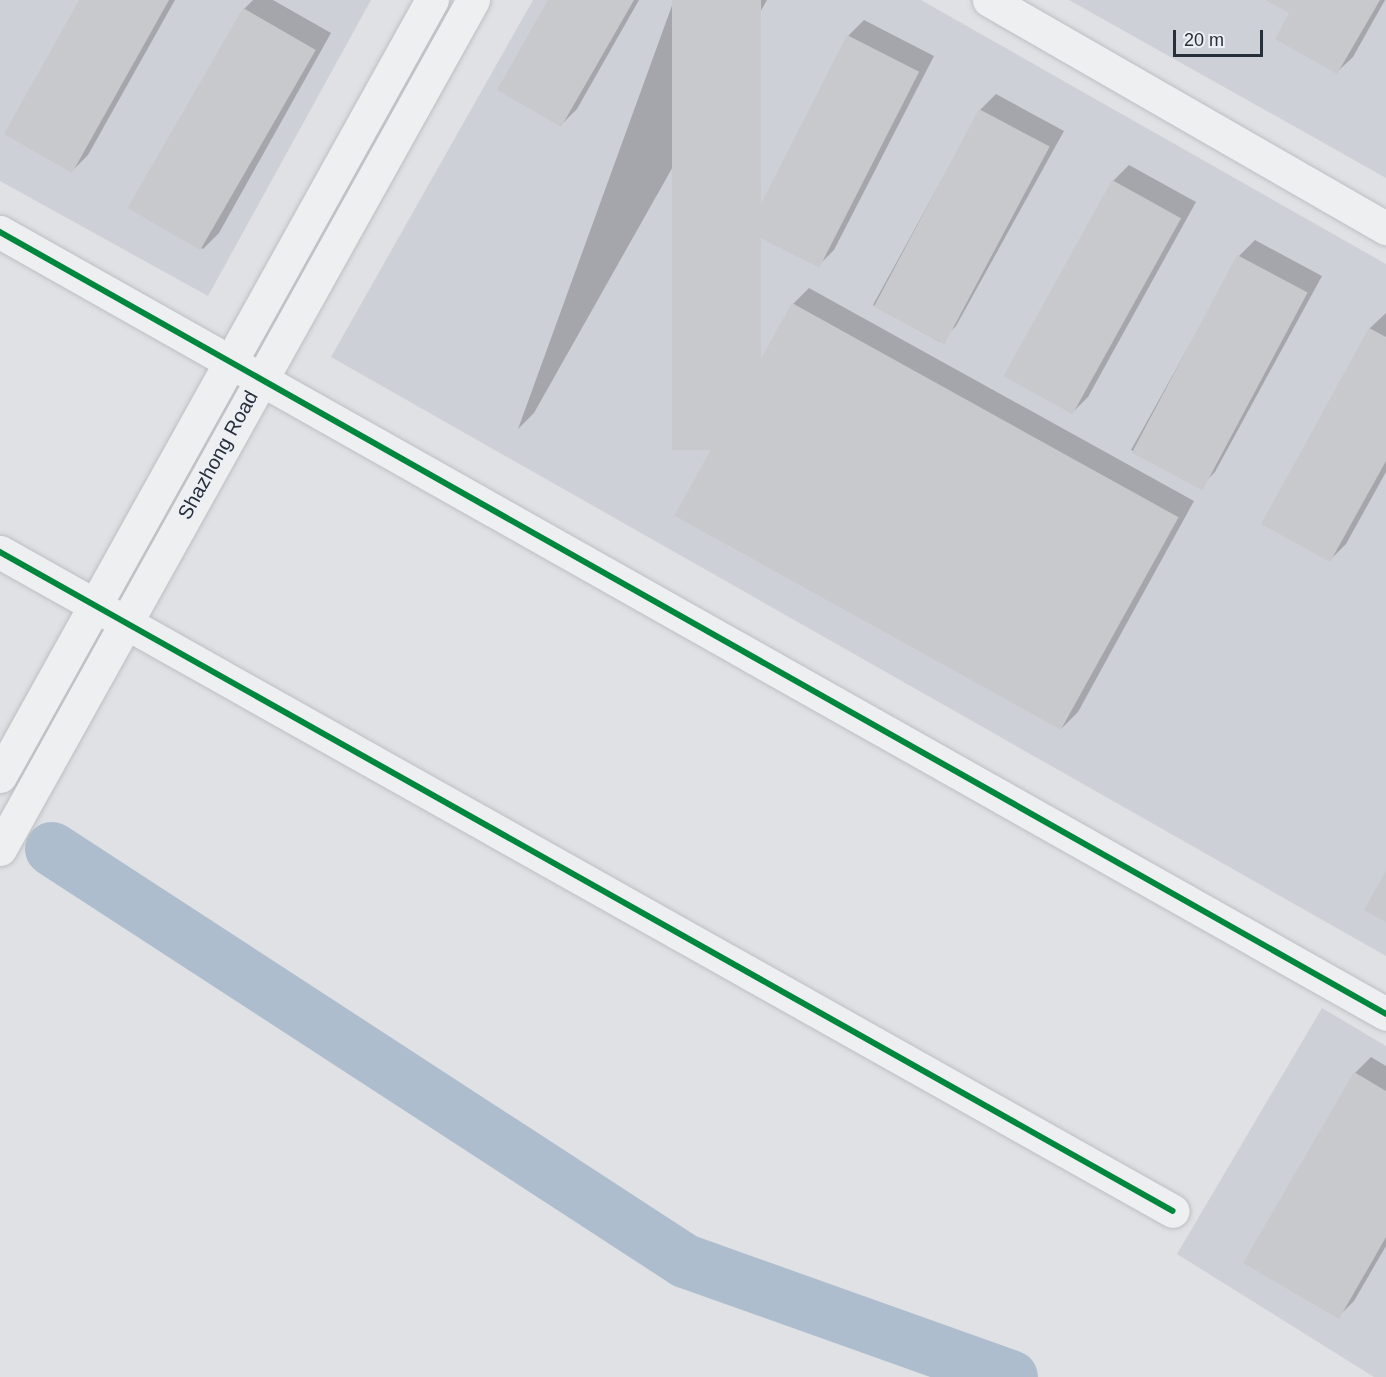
<!DOCTYPE html>
<style>
body{margin:0}
#map{position:relative;width:1386px;height:1377px;overflow:hidden;background:#dfe1e4;font-family:Arial,sans-serif}
div>[style]{position:absolute}
.built>*{inset:0;background:#cdd0d7}
.shadow>*{inset:0;background:#0003}
.river>*{height:54px;margin:-27px;padding:0 27px;transform-origin:27px;border-radius:27px;background:#aebdce}
.building>*{inset:0;background:#c7c9cc;transform-origin:0 0}
.roads{filter:drop-shadow(0 0 2px #bdbfc2) drop-shadow(0 0 2px #bdbfc2)}
.minor>*{height:33px;margin:-16.5px;padding:0 16.5px;transform-origin:16.5px;border-radius:16.5px;background:#eeeff0}
.tertiary>*{height:33px;margin:-16.5px;padding:0 16.5px;transform-origin:16.5px;border-radius:16.5px;background:#eeeff0}
.cycleway>*{height:6px;margin:-3px;padding:0 3px;transform-origin:3px;border-radius:3px;background:#00873e}
span{translate:-50% -50%;white-space:nowrap;text-align:center;line-height:1.15;-webkit-text-stroke:5px #eceff3;paint-order:stroke}
.street-label{font-size:20px;color:#272f3b}
.scale{position:absolute;left:1173px;top:30px;width:90px;height:27px;box-sizing:border-box;border:3px solid #272f3b;border-top:0;padding-left:8px;font-size:18px;line-height:21px;white-space:nowrap;color:#272f3b;-webkit-text-stroke:4px #eceff3;paint-order:stroke}
</style>
<div id="map">
<div class="built">
<i style="clip-path:polygon(0 0,371px 0,208px 296px,0 181px)"></i>
<i style="clip-path:polygon(533px 0,921px 0,1386px 264px,1386px 956px,331px 357px)"></i>
<i style="clip-path:polygon(1069px 0,1386px 0,1386px 178px)"></i>
<i style="clip-path:polygon(1322px 1008px,1386px 1046px,1386px 1377px,1374px 1377px,1177px 1254px)"></i>
</div>
<div class="shadow">
<i style="clip-path:polygon(81px 0,175px 0,88px 155px,72px 171px)"></i>
<i style="clip-path:polygon(253px 0,273px 0,331px 33px,219px 233px,203px 249px,131px 208px,244px 9px)"></i>
<i style="clip-path:polygon(550px 0,639px 0,577px 109px,561px 125px)"></i>
<i style="clip-path:polygon(674px 0,767px 0,534px 413px,518px 429px)"></i>
<i style="clip-path:polygon(1268px 0,1385px 0,1353px 57px,1337px 72px,1291px 13px)"></i>
<i style="clip-path:polygon(864px 20px,934px 56px,834px 250px,818px 266px,848px 36px)"></i>
<i style="clip-path:polygon(996px 94px,1064px 131px,956px 326px,940px 342px,873px 305px,980px 110px)"></i>
<i style="clip-path:polygon(1129px 165px,1196px 202px,1088px 397px,1072px 413px,1113px 181px)"></i>
<i style="clip-path:polygon(1255px 240px,1322px 276px,1215px 472px,1199px 488px,1131px 450px,1239px 256px)"></i>
<i style="clip-path:polygon(809px 288px,1194px 501px,1078px 712px,1062px 728px,793px 304px)"></i>
<i style="clip-path:polygon(1386px 313px,1386px 472px,1346px 544px,1330px 560px,1263px 523px,1370px 328px)"></i>
<i style="clip-path:polygon(1371px 1057px,1386px 1066px,1386px 1246px,1354px 1301px,1338px 1317px,1355px 1073px)"></i>
</div>
<div class="river">
<i style="left:52px;top:849px;width:755px;rotate:33.06deg"></i>
<i style="left:685px;top:1261px;width:346px;rotate:19.6deg"></i>
</div>
<div class="building">
<i style="clip-path:polygon(79px 0,169px 0,72px 173px,4px 134px)"></i>
<i style="clip-path:polygon(548px 0,634px 0,561px 127px,497px 90px)"></i>
<i style="left:672px;top:0;width:89px;height:450px"></i>
<i style="clip-path:polygon(1265px 0,1380px 0,1337px 74px,1275px 39px,1289px 13px)"></i>
<i style="left:243px;top:8px;width:84px;height:231px;rotate:30deg"></i>
<i style="left:847px;top:35px;width:81px;height:220px;rotate:27deg"></i>
<i style="left:979px;top:109px;width:80px;height:224px;rotate:28deg"></i>
<i style="left:1112px;top:180px;width:79px;height:224px;rotate:29deg"></i>
<i style="left:1237px;top:255px;width:80px;height:224px;rotate:28deg"></i>
<i style="left:792px;top:303px;width:442px;height:243px;rotate:29deg"></i>
<i style="clip-path:polygon(1369px 328px,1386px 337px,1386px 461px,1330px 562px,1261px 524px)"></i>
<i style="clip-path:polygon(1386px 871px,1386px 922px,1364px 910px)"></i>
<i style="clip-path:polygon(1354px 1072px,1386px 1091px,1386px 1237px,1339px 1319px,1243px 1263px)"></i>
</div>
<div class="roads">
<div class="minor">
<i style="left:0;top:232px;width:1591px;rotate:29.43deg"></i>
<i style="left:0;top:552px;width:1345px;rotate:29.33deg"></i>
</div>
<div class="tertiary">
<i style="left:989px;top:0;width:458px;rotate:29.9deg"></i>
<i style="left:0;top:776px;width:888px;rotate:-60.9deg"></i>
<i style="left:0;top:849px;width:972px;rotate:-60.88deg"></i>
</div>
</div>
<div class="cycleway">
<i style="left:0;top:232px;width:1591px;rotate:29.43deg"></i>
<i style="left:0;top:552px;width:1345px;rotate:29.33deg"></i>
</div>
<div class="street-label">
<span style="left:218px;top:455px;rotate:-61deg">Shazhong Road</span>
</div>
<div class="scale">20 m</div>
</div>
